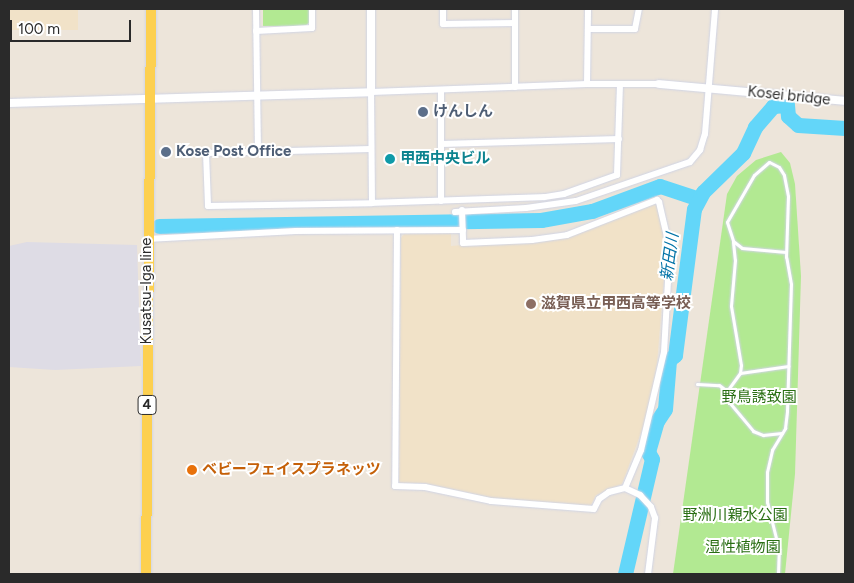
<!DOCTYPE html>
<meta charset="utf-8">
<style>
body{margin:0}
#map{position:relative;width:854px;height:583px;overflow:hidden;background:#ede5da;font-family:Figtree,"Noto Sans JP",sans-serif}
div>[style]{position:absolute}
.industrial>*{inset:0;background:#dedce5}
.education>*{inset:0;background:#f1e2c8;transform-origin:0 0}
.green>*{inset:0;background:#b2e992}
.river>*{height:15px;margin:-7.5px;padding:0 7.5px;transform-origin:7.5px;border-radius:7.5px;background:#63d6f9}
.roads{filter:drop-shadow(0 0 1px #d0d4e4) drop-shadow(0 0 1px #d0d4e4)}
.service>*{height:3px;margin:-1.5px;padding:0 1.5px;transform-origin:1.5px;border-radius:1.5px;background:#fff}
.minor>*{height:6px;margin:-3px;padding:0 3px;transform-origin:3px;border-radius:3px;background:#fff}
.tertiary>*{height:8px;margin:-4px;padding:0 4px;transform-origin:4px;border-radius:4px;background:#fff}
.primary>*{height:10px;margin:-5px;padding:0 5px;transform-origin:5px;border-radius:5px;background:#fdd050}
.dots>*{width:14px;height:14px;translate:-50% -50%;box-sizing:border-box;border:2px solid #fff;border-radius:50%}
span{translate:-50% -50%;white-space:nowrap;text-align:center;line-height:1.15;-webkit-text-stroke:4px #fff;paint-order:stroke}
.shield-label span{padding:1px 4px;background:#fff;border:1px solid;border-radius:4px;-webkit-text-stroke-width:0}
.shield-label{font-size:14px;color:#2a2a2a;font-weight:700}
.street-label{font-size:15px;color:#2a2a2a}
.service-label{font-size:15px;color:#4e5e75;font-weight:700}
.left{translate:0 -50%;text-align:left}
.culture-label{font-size:15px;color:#0d838f;font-weight:700}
.education-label{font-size:15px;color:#785e54;font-weight:700}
.park-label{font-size:15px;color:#296e13}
.food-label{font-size:15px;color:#c56008;font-weight:700}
.water-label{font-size:16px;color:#0173a7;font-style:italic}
.frame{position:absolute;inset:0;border:10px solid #2a2a2a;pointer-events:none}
.scale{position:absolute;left:10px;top:20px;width:121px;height:22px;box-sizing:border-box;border:2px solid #2a2a2a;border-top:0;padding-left:6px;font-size:15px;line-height:18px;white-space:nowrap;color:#2a2a2a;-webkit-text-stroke:4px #fff;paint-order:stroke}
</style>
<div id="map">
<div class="industrial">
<i style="clip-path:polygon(27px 242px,137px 245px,141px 366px,55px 370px,9px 367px,9px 246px)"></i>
</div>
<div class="education">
<i style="left:9px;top:9px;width:69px;height:21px"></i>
<i style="clip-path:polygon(657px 200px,667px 242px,657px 363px,649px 411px,622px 484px,596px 495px,590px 507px,492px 498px,423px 483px,399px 484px,401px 238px,405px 233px,451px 233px,451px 246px,550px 238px,583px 231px)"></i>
</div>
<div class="green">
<i style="clip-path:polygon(263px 9px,309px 9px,310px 22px,305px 26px,263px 26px)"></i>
<i style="clip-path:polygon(781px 152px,790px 163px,795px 184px,801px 276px,795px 474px,785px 574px,673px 574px,727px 194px,737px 176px,756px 160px)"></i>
</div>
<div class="river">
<i style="left:159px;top:226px;width:382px;rotate:-0.9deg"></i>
<i style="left:541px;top:220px;width:52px;rotate:-10deg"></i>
<i style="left:592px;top:211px;width:72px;rotate:-20.2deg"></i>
<i style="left:660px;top:186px;width:41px;rotate:18.4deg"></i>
<i style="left:625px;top:574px;width:118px;rotate:-76.8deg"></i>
<i style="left:652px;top:459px;width:8px;rotate:-120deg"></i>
<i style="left:648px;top:452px;width:32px;rotate:-74deg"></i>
<i style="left:657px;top:421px;width:14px;rotate:-56deg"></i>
<i style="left:665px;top:409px;width:49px;rotate:-85.3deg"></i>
<i style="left:669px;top:360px;width:8px;rotate:-40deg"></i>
<i style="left:675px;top:355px;width:147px;rotate:-82.6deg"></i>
<i style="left:694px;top:209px;width:19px;rotate:-62deg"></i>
<i style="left:703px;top:192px;width:56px;rotate:-44.3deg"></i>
<i style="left:743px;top:153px;width:29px;rotate:-65deg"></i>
<i style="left:755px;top:127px;width:28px;rotate:-49deg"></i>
<i style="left:773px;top:106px;width:14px;rotate:-4deg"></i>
<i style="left:787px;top:105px;width:11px;rotate:85deg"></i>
<i style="left:788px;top:116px;width:13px;rotate:42deg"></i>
<i style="left:798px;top:125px;width:47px;rotate:3.7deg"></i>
</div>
<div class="roads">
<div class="service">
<i style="left:733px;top:242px;width:18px;rotate:84deg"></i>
<i style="left:735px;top:260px;width:46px;rotate:95deg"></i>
<i style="left:731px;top:306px;width:60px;rotate:80.4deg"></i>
<i style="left:741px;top:365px;width:8px;rotate:97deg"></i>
<i style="left:740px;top:373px;width:22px;rotate:126deg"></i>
<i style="left:727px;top:391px;width:11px;rotate:80deg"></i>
<i style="left:729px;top:402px;width:38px;rotate:50deg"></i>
<i style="left:753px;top:431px;width:11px;rotate:22deg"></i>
<i style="left:763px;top:435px;width:19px;rotate:-6deg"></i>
<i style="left:740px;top:373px;width:49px;rotate:-8.3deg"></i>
<i style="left:697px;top:384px;width:22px;rotate:3deg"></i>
<i style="left:719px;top:385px;width:10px;rotate:37deg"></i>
<i style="left:778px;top:574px;width:24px;rotate:-88deg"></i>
<i style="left:779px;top:550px;width:49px;rotate:-104deg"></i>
<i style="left:767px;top:502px;width:30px;rotate:-90deg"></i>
<i style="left:767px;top:472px;width:23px;rotate:-77deg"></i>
<i style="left:772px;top:450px;width:26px;rotate:-59deg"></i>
<i style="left:785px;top:428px;width:17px;rotate:-83deg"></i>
<i style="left:787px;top:411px;width:127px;rotate:-88.2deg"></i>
<i style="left:791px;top:284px;width:27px;rotate:-100deg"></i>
<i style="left:786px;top:257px;width:61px;rotate:-88.1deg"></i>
<i style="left:788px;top:196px;width:21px;rotate:-101deg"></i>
<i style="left:784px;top:175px;width:9px;rotate:-122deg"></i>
<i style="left:779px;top:167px;width:11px;rotate:-153deg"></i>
<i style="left:769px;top:162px;width:20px;rotate:139deg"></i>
<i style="left:754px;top:175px;width:54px;rotate:119.9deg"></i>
<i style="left:727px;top:222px;width:20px;rotate:72deg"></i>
<i style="left:733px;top:241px;width:11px;rotate:38deg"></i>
<i style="left:742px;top:248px;width:44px;rotate:5.2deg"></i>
</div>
<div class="minor">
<i style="left:256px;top:9px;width:142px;rotate:89.2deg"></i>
<i style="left:443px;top:9px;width:15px;rotate:90deg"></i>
<i style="left:443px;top:24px;width:72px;rotate:-0.8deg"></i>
<i style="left:588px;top:29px;width:47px"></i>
<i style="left:635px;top:29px;width:20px;rotate:-79deg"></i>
<i style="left:256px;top:31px;width:56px;rotate:-3.1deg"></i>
<i style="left:312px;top:28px;width:19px;rotate:-90deg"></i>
<i style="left:587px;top:84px;width:75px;rotate:-89.2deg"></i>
<i style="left:620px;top:84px;width:91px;rotate:91.9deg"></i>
<i style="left:617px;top:175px;width:56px;rotate:160.3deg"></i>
<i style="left:564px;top:194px;width:20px;rotate:171deg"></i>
<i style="left:544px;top:197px;width:172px;rotate:178deg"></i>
<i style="left:372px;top:203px;width:111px;rotate:-90.5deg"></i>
<i style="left:371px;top:92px;width:216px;rotate:-2.1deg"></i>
<i style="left:587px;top:84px;width:72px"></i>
<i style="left:515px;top:87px;width:78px;rotate:-90deg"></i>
<i style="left:441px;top:90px;width:111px;rotate:90deg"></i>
<i style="left:441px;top:144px;width:178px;rotate:-1.6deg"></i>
<i style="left:371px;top:149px;width:165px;rotate:178.6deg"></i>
<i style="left:206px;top:153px;width:53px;rotate:87.8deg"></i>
<i style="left:208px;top:206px;width:164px;rotate:-1deg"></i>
<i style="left:462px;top:210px;width:33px;rotate:88deg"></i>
<i style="left:463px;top:243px;width:69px;rotate:-2.5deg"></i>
<i style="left:532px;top:240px;width:35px;rotate:-8deg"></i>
<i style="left:567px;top:235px;width:97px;rotate:-21.3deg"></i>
<i style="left:657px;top:200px;width:3px;rotate:45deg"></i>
<i style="left:659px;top:202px;width:39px;rotate:77deg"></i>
<i style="left:668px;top:240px;width:23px;rotate:88deg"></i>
<i style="left:669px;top:263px;width:89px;rotate:93.2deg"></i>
<i style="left:664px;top:352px;width:101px;rotate:103.2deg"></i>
<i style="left:641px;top:450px;width:41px;rotate:112.8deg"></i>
<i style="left:455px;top:212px;width:71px;rotate:-3.2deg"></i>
<i style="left:526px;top:208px;width:50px;rotate:-8deg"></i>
<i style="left:576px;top:201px;width:120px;rotate:-18.9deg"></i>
<i style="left:690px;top:162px;width:16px;rotate:-50deg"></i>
<i style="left:700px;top:150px;width:17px;rotate:-73deg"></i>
<i style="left:705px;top:134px;width:125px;rotate:-85.4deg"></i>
<i style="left:397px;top:230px;width:256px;rotate:90.4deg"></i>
<i style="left:395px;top:486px;width:30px;rotate:2deg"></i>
<i style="left:425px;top:487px;width:67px;rotate:12deg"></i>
<i style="left:491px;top:501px;width:103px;rotate:4.4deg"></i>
<i style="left:594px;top:509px;width:11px;rotate:-63deg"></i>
<i style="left:599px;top:499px;width:12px;rotate:-35deg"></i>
<i style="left:609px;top:492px;width:16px;rotate:-14deg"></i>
<i style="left:625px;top:488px;width:17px;rotate:25deg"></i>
<i style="left:640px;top:495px;width:16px;rotate:47deg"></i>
<i style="left:651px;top:507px;width:12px;rotate:70deg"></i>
<i style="left:655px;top:518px;width:56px;rotate:97.1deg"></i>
<i style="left:147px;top:239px;width:149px;rotate:-3.1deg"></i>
<i style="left:296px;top:231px;width:167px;rotate:-0.3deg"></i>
</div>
<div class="tertiary">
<i style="left:659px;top:84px;width:187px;rotate:5.2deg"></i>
<i style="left:9px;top:103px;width:362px;rotate:-1.7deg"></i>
<i style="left:371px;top:92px;width:83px;rotate:-90deg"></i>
</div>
<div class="primary">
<i style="left:146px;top:574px;width:565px;rotate:-89.49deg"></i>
</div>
</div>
<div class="dots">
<i style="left:423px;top:112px;background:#5c6f8a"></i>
<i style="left:166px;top:152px;background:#5c6f8a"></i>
<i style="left:390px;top:159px;background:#0f9aa8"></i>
<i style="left:531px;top:304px;background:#8d6e63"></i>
<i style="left:192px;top:470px;background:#e8710a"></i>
</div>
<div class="shield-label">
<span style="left:147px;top:405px">4</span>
</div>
<div class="street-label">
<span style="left:789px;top:96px;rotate:6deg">Kosei bridge</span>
<span style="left:147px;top:291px;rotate:-90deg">Kusatsu-Iga line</span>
</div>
<div class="service-label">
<span class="left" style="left:433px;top:112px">けんしん</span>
<span class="left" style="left:176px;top:152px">Kose Post Office</span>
</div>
<div class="culture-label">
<span class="left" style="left:400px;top:159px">甲西中央ビル</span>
</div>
<div class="education-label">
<span class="left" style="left:541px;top:304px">滋賀県立甲西高等学校</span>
</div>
<div class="park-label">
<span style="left:759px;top:398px">野鳥誘致園</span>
<span style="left:735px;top:516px">野洲川親水公園</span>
<span style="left:743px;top:548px">湿性植物園</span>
</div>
<div class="food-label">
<span class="left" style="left:202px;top:470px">ベビーフェイスプラネッツ</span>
</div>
<div class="water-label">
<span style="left:670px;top:257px;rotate:-82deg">新田川</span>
</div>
<div class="frame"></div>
<div class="scale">100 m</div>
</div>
